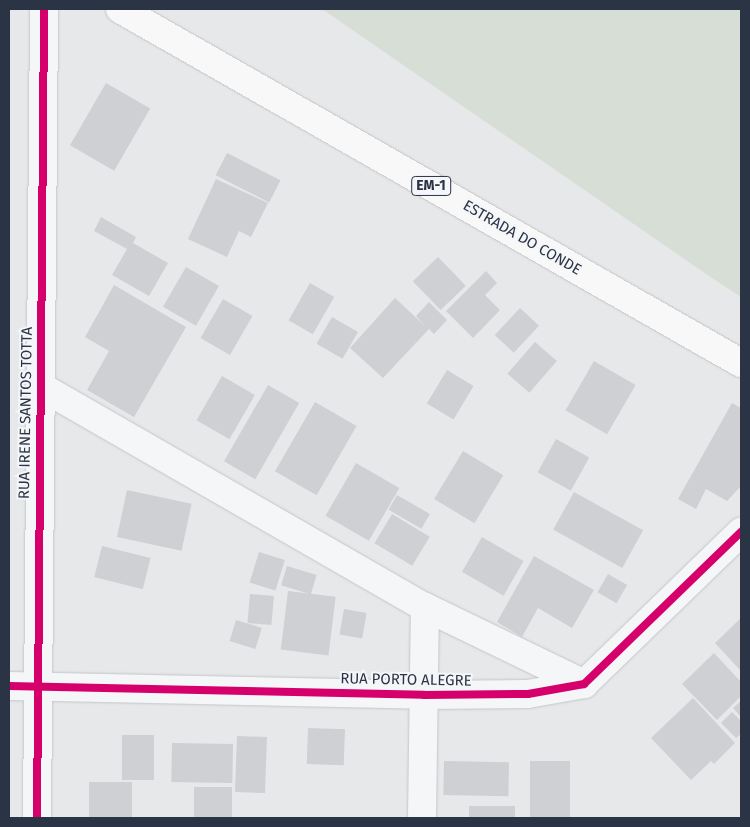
<!DOCTYPE html>
<style>
body{margin:0}
#map{position:relative;width:750px;height:827px;overflow:hidden;background:#e6e8ea;font-family:"Fira Sans",sans-serif}
div>[style]{position:absolute}
.green>*{inset:0;background:#d6ded6}
.building>*{inset:0;background:#ced0d3;transform-origin:0 0}
.roads{filter:drop-shadow(0 0 1px #c4c6c8) drop-shadow(0 0 1px #c4c6c8)}
.minor>*{height:28px;margin:-14px;padding:0 14px;transform-origin:14px;border-radius:14px;background:#f5f6f7}
.major>*{height:28px;margin:-14px;padding:0 14px;transform-origin:14px;border-radius:14px;background:#f8f8f8}
.cycleway>*{height:8px;margin:-4px;padding:0 4px;transform-origin:4px;border-radius:4px;background:#d6006c}
span{translate:-50% -50%;white-space:nowrap;text-align:center;line-height:1.15;-webkit-text-stroke:4px #f4f6f9;paint-order:stroke}
.shield-label span{padding:1px 4px;background:#f4f6f9;border:1px solid;border-radius:4px;-webkit-text-stroke-width:0}
.shield-label{font-size:14px;color:#2b3445;font-weight:700}
.street-label{font-size:15px;color:#2b3445}
.frame{position:absolute;inset:0;border:10px solid #2b3445;pointer-events:none}
</style>
<div id="map">
<div class="green">
<i style="clip-path:polygon(322px 9px,741px 9px,741px 297px,712px 278px)"></i>
</div>
<div class="building">
<i style="left:106px;top:83px;width:51px;height:72px;rotate:30deg"></i>
<i style="left:227px;top:153px;width:60px;height:25px;rotate:27deg"></i>
<i style="clip-path:polygon(216px 179px,268px 203px,251px 237px,239px 231px,227px 257px,188px 239px)"></i>
<i style="clip-path:polygon(101px 217px,136px 237px,133px 243px,168px 263px,149px 296px,112px 275px,127px 249px,94px 231px)"></i>
<i style="left:438px;top:257px;width:40px;height:35px;rotate:46deg"></i>
<i style="left:186px;top:267px;width:38px;height:46px;rotate:30deg"></i>
<i style="clip-path:polygon(486px 271px,497px 283px,485px 295px,500px 310px,473px 338px,446px 311px)"></i>
<i style="left:310px;top:283px;width:28px;height:43px;rotate:30deg"></i>
<i style="clip-path:polygon(114px 285px,186px 327px,134px 417px,87px 390px,109px 351px,85px 337px)"></i>
<i style="clip-path:polygon(395px 298px,425px 326px,416px 316px,429px 302px,447px 320px,434px 334px,429px 329px,383px 378px,350px 348px)"></i>
<i style="left:223px;top:299px;width:34px;height:45px;rotate:30deg"></i>
<i style="left:520px;top:308px;width:26px;height:37px;rotate:43deg"></i>
<i style="left:332px;top:317px;width:30px;height:31px;rotate:30deg"></i>
<i style="left:535px;top:342px;width:29px;height:42px;rotate:41deg"></i>
<i style="left:594px;top:361px;width:48px;height:57px;rotate:30deg"></i>
<i style="left:447px;top:370px;width:31px;height:39px;rotate:31deg"></i>
<i style="left:222px;top:376px;width:38px;height:51px;rotate:30deg"></i>
<i style="left:268px;top:385px;width:36px;height:88px;rotate:30deg"></i>
<i style="left:315px;top:402px;width:48px;height:80px;rotate:30deg"></i>
<i style="clip-path:polygon(732px 403px,741px 408px,741px 486px,727px 501px,706px 489px,696px 509px,678px 499px)"></i>
<i style="left:556px;top:439px;width:38px;height:38px;rotate:29deg"></i>
<i style="left:463px;top:451px;width:47px;height:56px;rotate:31deg"></i>
<i style="left:356px;top:463px;width:50px;height:61px;rotate:30deg"></i>
<i style="left:127px;top:490px;width:66px;height:48px;rotate:12deg"></i>
<i style="left:574px;top:492px;width:79px;height:43px;rotate:29deg"></i>
<i style="left:397px;top:495px;width:38px;height:17px;rotate:30deg"></i>
<i style="left:392px;top:514px;width:44px;height:34px;rotate:31deg"></i>
<i style="left:482px;top:537px;width:48px;height:40px;rotate:30deg"></i>
<i style="left:102px;top:546px;width:50px;height:32px;rotate:14deg"></i>
<i style="left:259px;top:552px;width:27px;height:32px;rotate:17deg"></i>
<i style="clip-path:polygon(534px 556px,594px 590px,572px 628px,538px 608px,522px 637px,497px 622px)"></i>
<i style="left:287px;top:566px;width:31px;height:20px;rotate:17deg"></i>
<i style="left:608px;top:574px;width:22px;height:21px;rotate:30deg"></i>
<i style="left:288px;top:591px;width:48px;height:59px;rotate:7deg"></i>
<i style="left:250px;top:594px;width:24px;height:29px;rotate:5deg"></i>
<i style="left:344px;top:609px;width:23px;height:26px;rotate:10deg"></i>
<i style="clip-path:polygon(741px 618px,741px 671px,715px 643px)"></i>
<i style="left:236px;top:620px;width:27px;height:22px;rotate:17deg"></i>
<i style="clip-path:polygon(714px 653px,741px 682px,741px 696px,717px 720px,682px 684px)"></i>
<i style="clip-path:polygon(693px 698px,735px 743px,714px 764px,711px 761px,691px 780px,651px 738px)"></i>
<i style="clip-path:polygon(741px 701px,741px 717px,733px 708px)"></i>
<i style="clip-path:polygon(732px 712px,741px 721px,741px 734px,736px 738px,721px 723px)"></i>
<i style="left:308px;top:728px;width:37px;height:36px;rotate:2deg"></i>
<i style="left:122px;top:735px;width:32px;height:45px"></i>
<i style="left:237px;top:736px;width:30px;height:56px;rotate:2deg"></i>
<i style="left:172px;top:743px;width:61px;height:39px;rotate:1deg"></i>
<i style="left:444px;top:761px;width:65px;height:34px;rotate:1deg"></i>
<i style="left:530px;top:761px;width:40px;height:57px"></i>
<i style="left:89px;top:782px;width:43px;height:36px"></i>
<i style="left:194px;top:787px;width:38px;height:31px"></i>
<i style="left:469px;top:806px;width:46px;height:12px"></i>
</div>
<div class="roads">
<div class="minor">
<i style="left:40px;top:386px;width:444px;rotate:29.9deg"></i>
<i style="left:425px;top:607px;width:177px;rotate:25.8deg"></i>
<i style="left:9px;top:686px;width:415px;rotate:1.2deg"></i>
<i style="left:424px;top:695px;width:104px;rotate:-0.6deg"></i>
<i style="left:528px;top:694px;width:57px;rotate:-10.1deg"></i>
<i style="left:584px;top:684px;width:219px;rotate:-44.1deg"></i>
<i style="left:37px;top:818px;width:809px;rotate:-89.5deg"></i>
<i style="left:422px;top:818px;width:211px;rotate:-89.2deg"></i>
</div>
<div class="major">
<i style="left:120px;top:9px;width:715px;rotate:29.69deg"></i>
</div>
</div>
<div class="cycleway">
<i style="left:9px;top:686px;width:415px;rotate:1.2deg"></i>
<i style="left:424px;top:695px;width:104px;rotate:-0.6deg"></i>
<i style="left:528px;top:694px;width:57px;rotate:-10.1deg"></i>
<i style="left:584px;top:684px;width:219px;rotate:-44.1deg"></i>
<i style="left:37px;top:818px;width:809px;rotate:-89.5deg"></i>
</div>
<div class="shield-label">
<span style="left:431px;top:186px">EM-1</span>
</div>
<div class="street-label">
<span style="left:522px;top:238px;rotate:30deg">ESTRADA DO CONDE</span>
<span style="left:26px;top:413px;rotate:-89deg">RUA IRENE SANTOS TOTTA</span>
<span style="left:406px;top:680px;rotate:1deg">RUA PORTO ALEGRE</span>
</div>
<div class="frame"></div>
</div>
